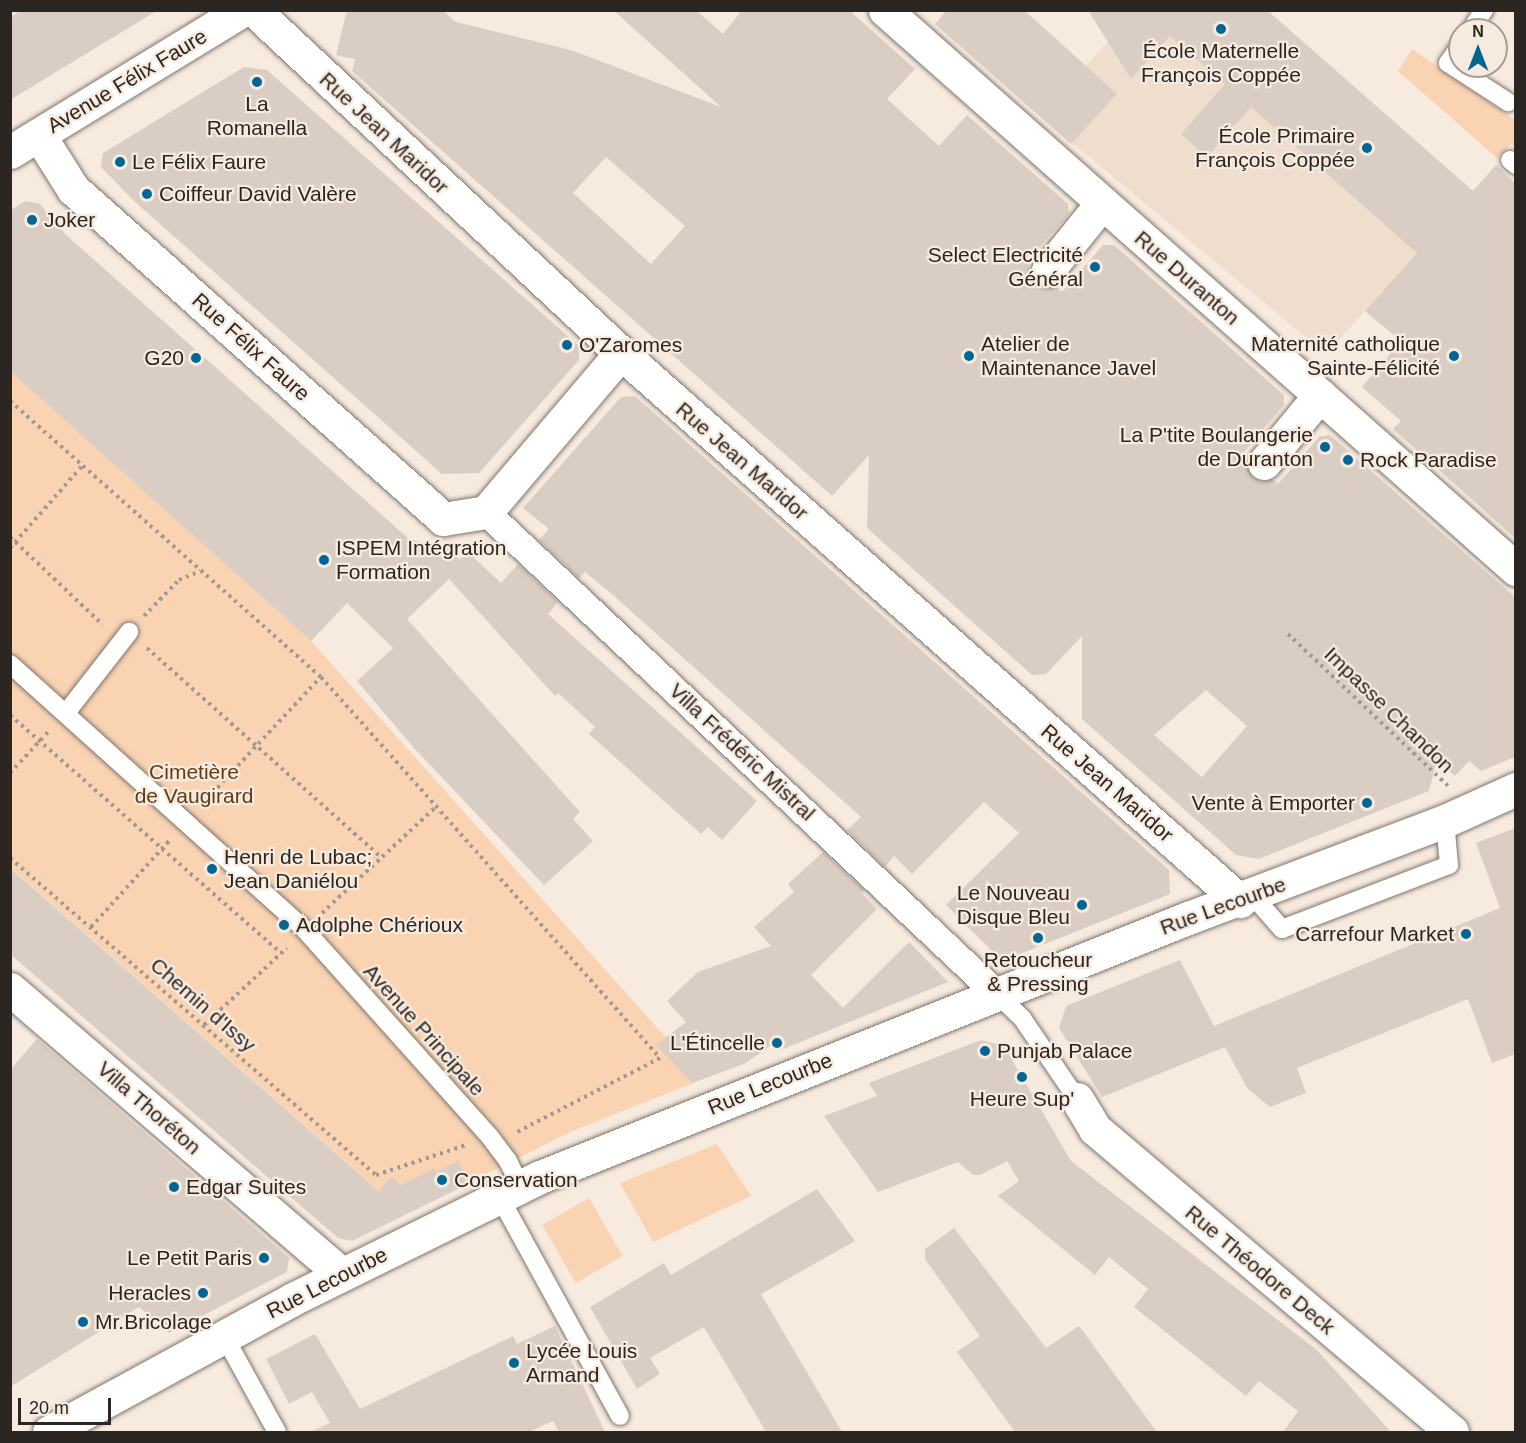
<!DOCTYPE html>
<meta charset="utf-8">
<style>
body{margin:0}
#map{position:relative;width:1526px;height:1443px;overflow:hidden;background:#f7eadf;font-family:Helvetica,sans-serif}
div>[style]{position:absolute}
.built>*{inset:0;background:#efddcd}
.green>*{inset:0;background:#f9d3b2;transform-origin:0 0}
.building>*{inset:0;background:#dacec4}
.path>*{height:4px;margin-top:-2px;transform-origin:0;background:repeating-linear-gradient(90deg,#a29890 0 3px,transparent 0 7.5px)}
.roads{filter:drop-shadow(0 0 2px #81766c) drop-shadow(0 0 2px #81766c)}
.service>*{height:18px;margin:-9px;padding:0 9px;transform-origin:9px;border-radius:9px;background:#fff}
.pedestrian>*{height:27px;margin:-13.5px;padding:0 13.5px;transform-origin:13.5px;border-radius:13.5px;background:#fff}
.minor>*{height:33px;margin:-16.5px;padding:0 16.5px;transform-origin:16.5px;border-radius:16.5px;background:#fff}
.tertiary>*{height:33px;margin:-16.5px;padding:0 16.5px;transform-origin:16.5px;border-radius:16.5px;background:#fff}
.secondary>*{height:33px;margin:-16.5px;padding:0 16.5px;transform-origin:16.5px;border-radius:16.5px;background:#fff}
.dots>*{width:16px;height:16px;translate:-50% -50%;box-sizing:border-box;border:3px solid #f7eadf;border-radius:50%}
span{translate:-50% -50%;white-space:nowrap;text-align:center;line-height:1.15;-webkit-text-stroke:4.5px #f7eadf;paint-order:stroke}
.poi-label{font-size:21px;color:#2b2622}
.right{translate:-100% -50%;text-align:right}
.left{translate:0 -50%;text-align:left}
.street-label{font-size:21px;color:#2b2622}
.park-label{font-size:21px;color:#613c16}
.frame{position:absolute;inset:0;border:12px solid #2b2622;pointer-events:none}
.north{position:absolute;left:1448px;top:18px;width:60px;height:60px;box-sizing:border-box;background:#f7eadf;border:2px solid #a59c93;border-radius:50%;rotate:0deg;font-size:16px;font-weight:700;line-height:24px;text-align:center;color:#2b2622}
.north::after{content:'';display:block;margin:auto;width:21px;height:27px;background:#016695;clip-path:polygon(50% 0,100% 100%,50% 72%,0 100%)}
.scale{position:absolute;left:18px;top:1398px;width:93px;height:27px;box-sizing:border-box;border:3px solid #2b2622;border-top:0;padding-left:8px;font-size:18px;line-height:21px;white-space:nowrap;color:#2b2622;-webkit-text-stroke:4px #f7eadf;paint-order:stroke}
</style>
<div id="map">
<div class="built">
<i style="clip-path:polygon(1136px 11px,1268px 11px,1473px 191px,1326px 354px,1040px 116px)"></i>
</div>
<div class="green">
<i style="clip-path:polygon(1412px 49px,1515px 120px,1515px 147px,1511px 144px,1497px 158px,1398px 71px)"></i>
<i style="clip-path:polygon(11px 371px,311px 641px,703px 1079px,570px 1132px,406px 1214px,11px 868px)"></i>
<i style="clip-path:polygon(717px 1144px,751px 1196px,653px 1242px,620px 1183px)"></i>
<i style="left:589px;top:1198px;width:67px;height:54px;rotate:60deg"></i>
</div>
<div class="building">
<i style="clip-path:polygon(21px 10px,158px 10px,10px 100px,10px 18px)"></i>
<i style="clip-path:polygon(evenodd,347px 10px,442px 10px,456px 22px,571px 50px,721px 107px,613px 10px,696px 10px,723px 34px,742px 10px,849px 10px,915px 69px,887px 99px,939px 146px,967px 115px,1068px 204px,1069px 214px,1027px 261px,1036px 284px,1046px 289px,1056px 287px,1062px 292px,1103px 245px,1114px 245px,1284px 395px,1284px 405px,1243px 453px,1252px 477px,1262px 482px,1272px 479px,1278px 484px,1320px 436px,1330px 435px,1515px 597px,1515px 757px,1481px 771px,1469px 761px,1455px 776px,1437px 760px,1429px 791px,1259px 859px,1236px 855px,1082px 719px,1082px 636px,1046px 674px,1032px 675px,867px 528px,869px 455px,832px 496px,352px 71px,355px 59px,336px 55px,347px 10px,606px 157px,685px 226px,651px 264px,573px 193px,606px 157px,347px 10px,1206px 690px,1247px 726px,1202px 777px,1154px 735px,1206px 690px)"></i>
<i style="clip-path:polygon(947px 10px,1024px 10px,1117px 94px,1071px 144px,935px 24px)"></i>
<i style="clip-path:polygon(1088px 10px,1267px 10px,1473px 191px,1496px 165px,1515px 183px,1515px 538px,1393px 429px,1401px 421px,1362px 387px,1401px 341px,1365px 311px,1417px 253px,1251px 107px,1207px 157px,1181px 134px,1225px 84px,1170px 36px,1131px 79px)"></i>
<i style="clip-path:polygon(244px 67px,267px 70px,579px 346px,579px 360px,479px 473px,442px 474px,134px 201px,101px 167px,103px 153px)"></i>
<i style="clip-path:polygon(26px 201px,40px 204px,65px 234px,409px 539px,445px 547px,459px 559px,470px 554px,501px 583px,518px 564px,558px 602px,548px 614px,757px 801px,722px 840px,708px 827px,701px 834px,589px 734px,595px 727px,558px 693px,555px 696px,449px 579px,407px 619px,580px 812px,573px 819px,593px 841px,544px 885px,414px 748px,357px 681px,393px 648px,347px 603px,311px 641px,10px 371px,10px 210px)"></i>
<i style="clip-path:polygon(635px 396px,1169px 870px,1170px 894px,1002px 961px,946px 905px,1019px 833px,984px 802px,912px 874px,894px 856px,885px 867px,847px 830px,861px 817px,613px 595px,585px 572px,579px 578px,539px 540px,549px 529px,523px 508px,621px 397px)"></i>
<i style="clip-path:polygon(1515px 828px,1515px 1054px,1492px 1063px,1468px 999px,1297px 1068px,1306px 1093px,1270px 1107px,1247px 1088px,1225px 1047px,1102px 1097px,1059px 1028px,1066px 1006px,1180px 960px,1214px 1026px,1500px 908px,1476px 843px)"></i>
<i style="clip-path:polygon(823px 852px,864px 890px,862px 893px,877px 909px,811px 975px,843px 1008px,909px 942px,948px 982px,778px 1051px,773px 1044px,744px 1064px,692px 1083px,656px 1045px,686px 1022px,667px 1001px,698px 972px,771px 946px,754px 927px,794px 892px,788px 884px)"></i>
<i style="clip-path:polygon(10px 868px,379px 1191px,391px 1177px,401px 1185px,434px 1168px,436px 1172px,458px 1161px,470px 1183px,352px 1241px,338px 1238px,10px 954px)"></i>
<i style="clip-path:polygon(37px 1039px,289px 1258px,287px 1272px,169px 1333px,139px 1307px,10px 1387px,10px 1070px)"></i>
<i style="clip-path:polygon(981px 1040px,1004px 1046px,1071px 1161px,1317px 1350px,1391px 1432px,1283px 1432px,1298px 1411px,1259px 1381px,1246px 1396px,1134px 1307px,1148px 1289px,1109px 1257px,1095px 1275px,998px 1196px,1019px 1181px,1007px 1161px,980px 1175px,973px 1175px,958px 1162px,878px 1192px,824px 1116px,877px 1096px,869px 1083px)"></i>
<i style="clip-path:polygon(817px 1189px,855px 1241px,761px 1294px,842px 1432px,766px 1432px,704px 1327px,650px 1358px,660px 1374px,637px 1389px,590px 1307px,664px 1263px,671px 1275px)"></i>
<i style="clip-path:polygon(954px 1228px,1046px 1348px,1079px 1326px,1157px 1432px,1015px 1432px,957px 1352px,980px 1336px,925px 1259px,925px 1249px)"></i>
<i style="clip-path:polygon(555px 1326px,605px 1432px,559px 1432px,553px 1421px,529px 1432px,310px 1432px,330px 1423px,312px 1392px,289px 1404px,266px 1359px,315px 1334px,360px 1409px,513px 1336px,517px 1344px)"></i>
</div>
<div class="path">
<i style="left:10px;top:401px;width:416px;rotate:41.6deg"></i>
<i style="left:321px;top:677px;width:510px;rotate:48.34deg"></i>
<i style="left:660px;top:1058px;width:161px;rotate:152.6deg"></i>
<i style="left:10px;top:537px;width:128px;rotate:43.4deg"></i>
<i style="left:10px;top:548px;width:109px;rotate:-48.7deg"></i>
<i style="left:144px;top:616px;width:50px;rotate:-45.8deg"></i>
<i style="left:179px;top:580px;width:23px;rotate:-23deg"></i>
<i style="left:1288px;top:634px;width:221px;rotate:43.5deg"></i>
<i style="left:147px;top:648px;width:314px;rotate:41.8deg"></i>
<i style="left:10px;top:715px;width:361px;rotate:41.3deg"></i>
<i style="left:10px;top:773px;width:57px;rotate:-47.1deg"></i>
<i style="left:202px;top:804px;width:174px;rotate:-46.9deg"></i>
<i style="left:10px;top:858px;width:484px;rotate:40.9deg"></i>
<i style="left:376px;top:1175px;width:95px;rotate:-18.4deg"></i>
<i style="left:322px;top:913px;width:158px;rotate:-43deg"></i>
<i style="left:91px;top:927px;width:116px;rotate:-47.8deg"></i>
<i style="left:204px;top:1025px;width:113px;rotate:-42.9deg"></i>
</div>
<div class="roads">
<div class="service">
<i style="left:1471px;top:30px;width:24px;rotate:-57deg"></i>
<i style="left:1460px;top:46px;width:21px;rotate:125deg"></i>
<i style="left:1448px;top:63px;width:72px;rotate:33deg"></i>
<i style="left:1510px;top:160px;width:8px;rotate:40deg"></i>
<i style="left:10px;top:664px;width:397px;rotate:42deg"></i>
<i style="left:305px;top:930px;width:278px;rotate:48.2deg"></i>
<i style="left:490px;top:1137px;width:30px;rotate:53deg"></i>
<i style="left:508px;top:1161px;width:28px;rotate:64deg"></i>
<i style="left:66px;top:713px;width:103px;rotate:-52.1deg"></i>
<i style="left:1253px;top:896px;width:44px;rotate:48.7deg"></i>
<i style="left:1282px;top:929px;width:179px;rotate:-21deg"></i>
<i style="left:1449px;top:865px;width:44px;rotate:-95.2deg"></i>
<i style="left:997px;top:994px;width:35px;rotate:44deg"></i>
<i style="left:1022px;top:1018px;width:98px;rotate:55.8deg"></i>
<i style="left:499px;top:1196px;width:251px;rotate:61.2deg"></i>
<i style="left:224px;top:1336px;width:110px;rotate:61.1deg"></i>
</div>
<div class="pedestrian">
<i style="left:486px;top:512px;width:702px;rotate:43.33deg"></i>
</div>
<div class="minor">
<i style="left:254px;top:10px;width:502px;rotate:43.06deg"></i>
<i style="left:621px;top:353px;width:827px;rotate:41.52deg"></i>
<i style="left:885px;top:10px;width:843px;rotate:41.54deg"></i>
<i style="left:39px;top:135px;width:64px;rotate:57.8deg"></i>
<i style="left:73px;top:189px;width:496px;rotate:41.7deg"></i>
<i style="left:443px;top:519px;width:44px;rotate:-9.2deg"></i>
<i style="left:486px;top:512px;width:209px;rotate:-49.7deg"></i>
<i style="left:1048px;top:270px;width:86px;rotate:-51.1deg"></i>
<i style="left:1264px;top:463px;width:88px;rotate:-50.5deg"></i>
<i style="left:10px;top:989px;width:438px;rotate:40.7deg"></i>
<i style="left:1077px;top:1099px;width:35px;rotate:59deg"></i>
<i style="left:1095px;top:1129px;width:468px;rotate:40.3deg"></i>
</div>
<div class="tertiary">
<i style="left:10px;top:152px;width:273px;rotate:-31.4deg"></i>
</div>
<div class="secondary">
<i style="left:49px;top:1432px;width:278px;rotate:-28.6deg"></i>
<i style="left:293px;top:1299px;width:275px;rotate:-26.3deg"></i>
<i style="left:540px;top:1177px;width:698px;rotate:-21.79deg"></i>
<i style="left:1188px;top:918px;width:275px;rotate:-20.7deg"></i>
<i style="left:1445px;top:821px;width:78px;rotate:-24.3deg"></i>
</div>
</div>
<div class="dots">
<i style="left:1221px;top:29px;background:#016695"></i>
<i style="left:257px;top:82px;background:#016695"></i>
<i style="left:1367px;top:148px;background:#016695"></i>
<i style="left:120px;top:162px;background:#016695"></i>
<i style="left:147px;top:194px;background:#016695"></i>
<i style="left:32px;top:220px;background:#016695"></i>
<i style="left:1095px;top:267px;background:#016695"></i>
<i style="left:567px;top:345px;background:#016695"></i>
<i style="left:969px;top:356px;background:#016695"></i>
<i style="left:1454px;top:356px;background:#016695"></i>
<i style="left:196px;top:358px;background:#016695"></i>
<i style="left:1325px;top:447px;background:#016695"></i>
<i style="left:1348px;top:460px;background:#016695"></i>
<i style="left:324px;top:560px;background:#016695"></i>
<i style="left:1367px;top:803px;background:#016695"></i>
<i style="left:212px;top:869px;background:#016695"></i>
<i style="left:1082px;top:905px;background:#016695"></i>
<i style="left:284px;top:925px;background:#016695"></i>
<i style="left:1466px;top:934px;background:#016695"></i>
<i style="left:1038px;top:938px;background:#016695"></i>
<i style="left:777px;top:1043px;background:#016695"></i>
<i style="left:985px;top:1051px;background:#016695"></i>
<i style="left:1022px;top:1077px;background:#016695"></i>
<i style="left:442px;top:1180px;background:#016695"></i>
<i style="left:174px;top:1187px;background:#016695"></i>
<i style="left:264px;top:1258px;background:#016695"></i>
<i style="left:203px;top:1293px;background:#016695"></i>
<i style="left:83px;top:1322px;background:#016695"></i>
<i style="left:514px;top:1363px;background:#016695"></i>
</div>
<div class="poi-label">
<span style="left:1221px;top:63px">École Maternelle<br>François Coppée</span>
<span style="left:257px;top:116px">La<br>Romanella</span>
<span class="right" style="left:1355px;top:148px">École Primaire<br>François Coppée</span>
<span class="left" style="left:132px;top:162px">Le Félix Faure</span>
<span class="left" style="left:159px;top:194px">Coiffeur David Valère</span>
<span class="left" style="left:44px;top:220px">Joker</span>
<span class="right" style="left:1083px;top:267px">Select Electricité<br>Général</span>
<span class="left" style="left:981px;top:356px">Atelier de<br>Maintenance Javel</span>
<span class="right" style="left:1440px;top:356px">Maternité catholique<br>Sainte-Félicité</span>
<span class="left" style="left:579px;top:345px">O'Zaromes</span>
<span class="right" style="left:184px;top:358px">G20</span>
<span class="right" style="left:1313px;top:447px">La P'tite Boulangerie<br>de Duranton</span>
<span class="left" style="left:1360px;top:460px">Rock Paradise</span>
<span class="left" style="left:336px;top:560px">ISPEM Intégration<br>Formation</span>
<span class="right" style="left:1355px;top:803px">Vente à Emporter</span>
<span class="left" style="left:224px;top:869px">Henri de Lubac;<br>Jean Daniélou</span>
<span class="right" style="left:1070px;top:905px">Le Nouveau<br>Disque Bleu</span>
<span class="left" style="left:296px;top:925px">Adolphe Chérioux</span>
<span class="right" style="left:1454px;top:934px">Carrefour Market</span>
<span style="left:1038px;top:972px">Retoucheur<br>&amp; Pressing</span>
<span class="right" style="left:765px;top:1043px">L'Étincelle</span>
<span class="left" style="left:997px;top:1051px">Punjab Palace</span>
<span style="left:1022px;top:1099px">Heure Sup'</span>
<span class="left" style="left:454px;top:1180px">Conservation</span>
<span class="left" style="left:186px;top:1187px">Edgar Suites</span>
<span class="right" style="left:252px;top:1258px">Le Petit Paris</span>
<span class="right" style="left:191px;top:1293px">Heracles</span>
<span class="left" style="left:95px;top:1322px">Mr.Bricolage</span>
<span class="left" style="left:526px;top:1363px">Lycée Louis<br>Armand</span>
</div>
<div class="street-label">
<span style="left:127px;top:81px;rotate:-31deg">Avenue Félix Faure</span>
<span style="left:384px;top:133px;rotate:43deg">Rue Jean Maridor</span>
<span style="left:1187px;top:278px;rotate:41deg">Rue Duranton</span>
<span style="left:251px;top:347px;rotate:42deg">Rue Félix Faure</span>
<span style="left:742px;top:461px;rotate:41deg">Rue Jean Maridor</span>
<span style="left:1389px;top:710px;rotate:44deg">Impasse Chandon</span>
<span style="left:742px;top:752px;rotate:43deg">Villa Frédéric Mistral</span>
<span style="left:1107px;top:783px;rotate:41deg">Rue Jean Maridor</span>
<span style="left:1223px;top:906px;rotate:-20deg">Rue Lecourbe</span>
<span style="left:203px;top:1005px;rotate:41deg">Chemin d'Issy</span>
<span style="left:424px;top:1030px;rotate:48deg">Avenue Principale</span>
<span style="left:770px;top:1084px;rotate:-22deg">Rue Lecourbe</span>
<span style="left:149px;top:1108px;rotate:41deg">Villa Thoréton</span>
<span style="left:1260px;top:1270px;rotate:40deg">Rue Théodore Deck</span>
<span style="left:327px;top:1283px;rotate:-27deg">Rue Lecourbe</span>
</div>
<div class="park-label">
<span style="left:194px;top:784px">Cimetière<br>de Vaugirard</span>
</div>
<div class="frame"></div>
<div class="north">N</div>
<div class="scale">20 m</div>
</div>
